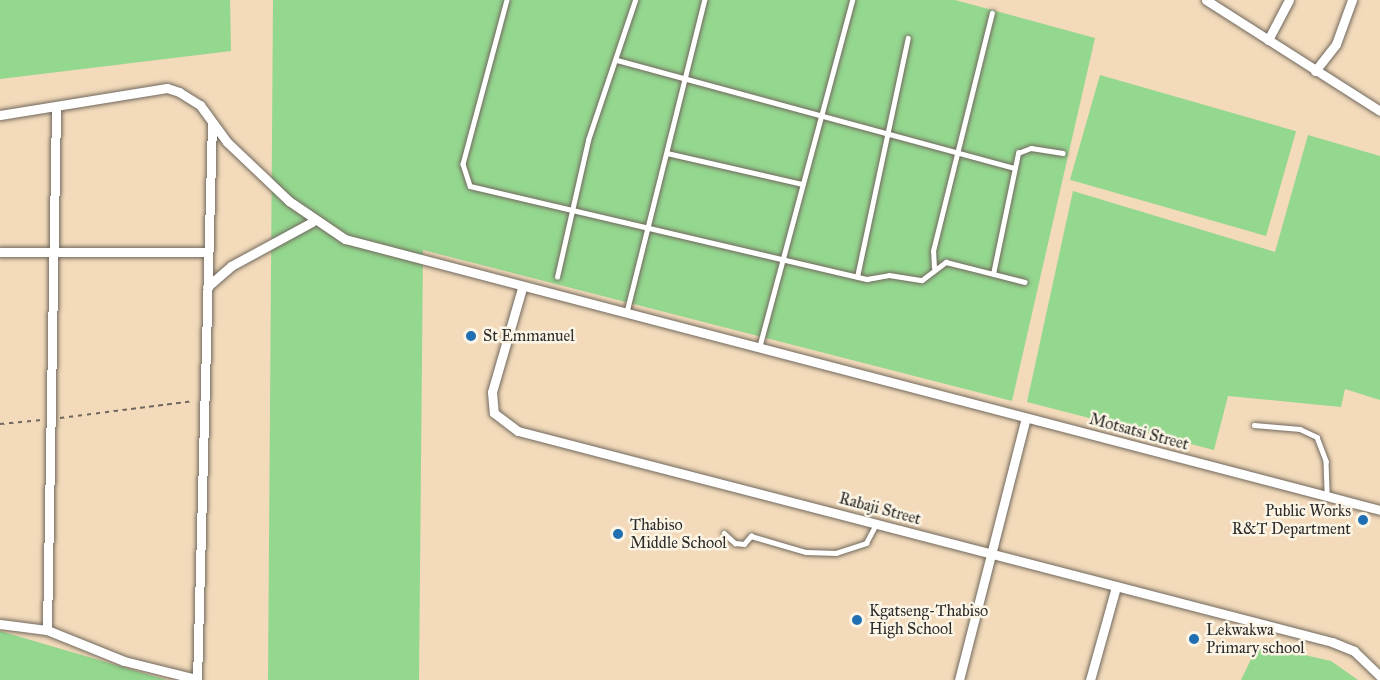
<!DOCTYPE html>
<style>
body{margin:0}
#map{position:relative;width:1380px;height:680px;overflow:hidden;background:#f2daba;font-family:"IM FELL Great Primer",serif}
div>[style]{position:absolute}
.green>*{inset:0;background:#94d78f;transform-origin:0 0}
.path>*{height:2px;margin-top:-1px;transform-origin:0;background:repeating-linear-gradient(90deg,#71685d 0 4.5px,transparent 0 9px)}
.roads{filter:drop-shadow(0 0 2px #71685d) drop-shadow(0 0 2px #71685d)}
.lane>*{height:4.5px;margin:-2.25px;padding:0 2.25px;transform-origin:2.25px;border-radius:2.25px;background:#fff}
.street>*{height:9px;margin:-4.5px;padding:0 4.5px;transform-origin:4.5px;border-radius:4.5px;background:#fff}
.dots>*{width:16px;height:16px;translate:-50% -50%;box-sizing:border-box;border:3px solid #fcf5e5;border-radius:50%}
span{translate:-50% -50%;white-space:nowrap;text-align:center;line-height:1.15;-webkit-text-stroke:5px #fcf5e5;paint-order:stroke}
.poi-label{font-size:16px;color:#2b2b2b}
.left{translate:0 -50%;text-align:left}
.right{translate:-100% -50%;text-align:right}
.street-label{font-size:16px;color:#2b2b2b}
</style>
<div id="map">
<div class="green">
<i style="clip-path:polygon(0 0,230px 0,231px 51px,0 79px)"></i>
<i style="clip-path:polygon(273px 0,955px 0,1095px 38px,1012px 401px,423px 250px,419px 680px,268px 680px)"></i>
<i style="left:1100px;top:75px;width:204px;height:109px;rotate:16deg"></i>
<i style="clip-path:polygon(1308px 135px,1380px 156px,1380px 400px,1345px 389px,1341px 407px,1228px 396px,1214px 450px,1027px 402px,1073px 191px,1275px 252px)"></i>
<i style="clip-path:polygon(0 631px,167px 680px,0 680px)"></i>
<i style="clip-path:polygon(1266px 646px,1331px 661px,1358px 680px,1241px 680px,1255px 651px)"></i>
</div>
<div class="path">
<i style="left:60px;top:418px;width:135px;rotate:-7.2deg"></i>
<i style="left:0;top:424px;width:42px;rotate:-5.4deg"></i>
</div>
<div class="roads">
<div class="lane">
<i style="left:507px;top:0;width:170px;rotate:105deg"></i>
<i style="left:463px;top:164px;width:23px;rotate:72deg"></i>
<i style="left:470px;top:186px;width:408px;rotate:13.2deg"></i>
<i style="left:867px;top:279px;width:22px;rotate:-10deg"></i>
<i style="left:889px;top:275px;width:33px;rotate:9deg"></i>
<i style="left:922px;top:280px;width:30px;rotate:-37deg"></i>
<i style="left:946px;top:262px;width:81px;rotate:14.2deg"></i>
<i style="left:617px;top:60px;width:411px;rotate:15.2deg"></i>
<i style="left:667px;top:153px;width:139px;rotate:12.9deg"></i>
<i style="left:934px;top:268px;width:17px;rotate:-93deg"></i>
<i style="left:933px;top:251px;width:245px;rotate:-76.1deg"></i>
<i style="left:993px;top:274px;width:124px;rotate:-78.3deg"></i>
<i style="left:1018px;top:153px;width:14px;rotate:-21deg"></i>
<i style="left:1031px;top:148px;width:32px;rotate:9deg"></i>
<i style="left:557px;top:277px;width:140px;rotate:-77.2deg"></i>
<i style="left:588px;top:140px;width:148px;rotate:-71.4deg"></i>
<i style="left:857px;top:277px;width:244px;rotate:-78deg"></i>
<i style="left:626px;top:314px;width:324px;rotate:-76deg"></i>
<i style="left:759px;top:348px;width:360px;rotate:-75deg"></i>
<i style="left:1254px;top:425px;width:46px;rotate:5deg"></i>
<i style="left:1300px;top:429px;width:19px;rotate:25deg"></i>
<i style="left:1317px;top:437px;width:26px;rotate:69deg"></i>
<i style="left:1326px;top:461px;width:35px;rotate:88deg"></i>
<i style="left:724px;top:533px;width:15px;rotate:42deg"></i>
<i style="left:735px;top:543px;width:9px;rotate:6deg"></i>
<i style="left:744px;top:544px;width:11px;rotate:-49deg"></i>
<i style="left:751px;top:536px;width:57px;rotate:16.2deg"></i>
<i style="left:806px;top:552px;width:30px;rotate:2deg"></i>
<i style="left:836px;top:553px;width:32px;rotate:-18deg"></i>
<i style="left:866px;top:543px;width:21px;rotate:-62deg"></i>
</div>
<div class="street">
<i style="left:1206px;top:0;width:206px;rotate:32.5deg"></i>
<i style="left:1268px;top:40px;width:45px;rotate:-62.3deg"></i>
<i style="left:1315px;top:71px;width:34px;rotate:-52deg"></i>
<i style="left:1336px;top:44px;width:47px;rotate:-70deg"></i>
<i style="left:0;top:115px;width:169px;rotate:-9.2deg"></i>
<i style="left:167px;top:88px;width:13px;rotate:18deg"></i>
<i style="left:179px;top:92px;width:25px;rotate:32deg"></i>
<i style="left:200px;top:105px;width:46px;rotate:53.9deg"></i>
<i style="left:227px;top:142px;width:86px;rotate:43.6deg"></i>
<i style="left:289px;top:201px;width:68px;rotate:34.2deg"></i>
<i style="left:345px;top:239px;width:1070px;rotate:14.67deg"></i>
<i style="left:0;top:252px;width:208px"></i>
<i style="left:207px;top:287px;width:32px;rotate:-41deg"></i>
<i style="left:231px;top:266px;width:92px;rotate:-28.5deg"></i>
<i style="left:522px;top:288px;width:108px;rotate:106.1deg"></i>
<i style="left:492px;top:392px;width:21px;rotate:85deg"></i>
<i style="left:494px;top:413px;width:30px;rotate:37deg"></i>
<i style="left:518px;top:431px;width:841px;rotate:14.53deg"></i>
<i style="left:1332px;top:642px;width:24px;rotate:22deg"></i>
<i style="left:1354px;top:651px;width:36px;rotate:44deg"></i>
<i style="left:0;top:624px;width:47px;rotate:7.3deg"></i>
<i style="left:47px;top:630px;width:83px;rotate:21.9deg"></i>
<i style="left:124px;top:661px;width:75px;rotate:13.9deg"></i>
<i style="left:47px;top:630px;width:521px;rotate:-89.01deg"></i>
<i style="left:197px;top:680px;width:557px;rotate:-88.46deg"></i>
<i style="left:959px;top:680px;width:270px;rotate:-75.7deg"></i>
<i style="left:1090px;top:680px;width:97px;rotate:-74.4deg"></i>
</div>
</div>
<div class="dots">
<i style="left:471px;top:336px;background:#1f6fb2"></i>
<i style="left:1363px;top:520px;background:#1f6fb2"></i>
<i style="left:618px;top:534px;background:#1f6fb2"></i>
<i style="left:857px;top:620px;background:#1f6fb2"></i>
<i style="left:1194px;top:639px;background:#1f6fb2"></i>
</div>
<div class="poi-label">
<span class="left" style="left:483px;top:336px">St Emmanuel</span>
<span class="right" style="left:1351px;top:520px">Public Works<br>R&amp;T Department</span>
<span class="left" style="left:630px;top:534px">Thabiso<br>Middle School</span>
<span class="left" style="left:869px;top:620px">Kgatseng-Thabiso<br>High School</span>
<span class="left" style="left:1206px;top:639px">Lekwakwa<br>Primary school</span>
</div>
<div class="street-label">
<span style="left:1139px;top:432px;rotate:15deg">Motsatsi Street</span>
<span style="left:880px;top:509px;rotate:15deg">Rabaji Street</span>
</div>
</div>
